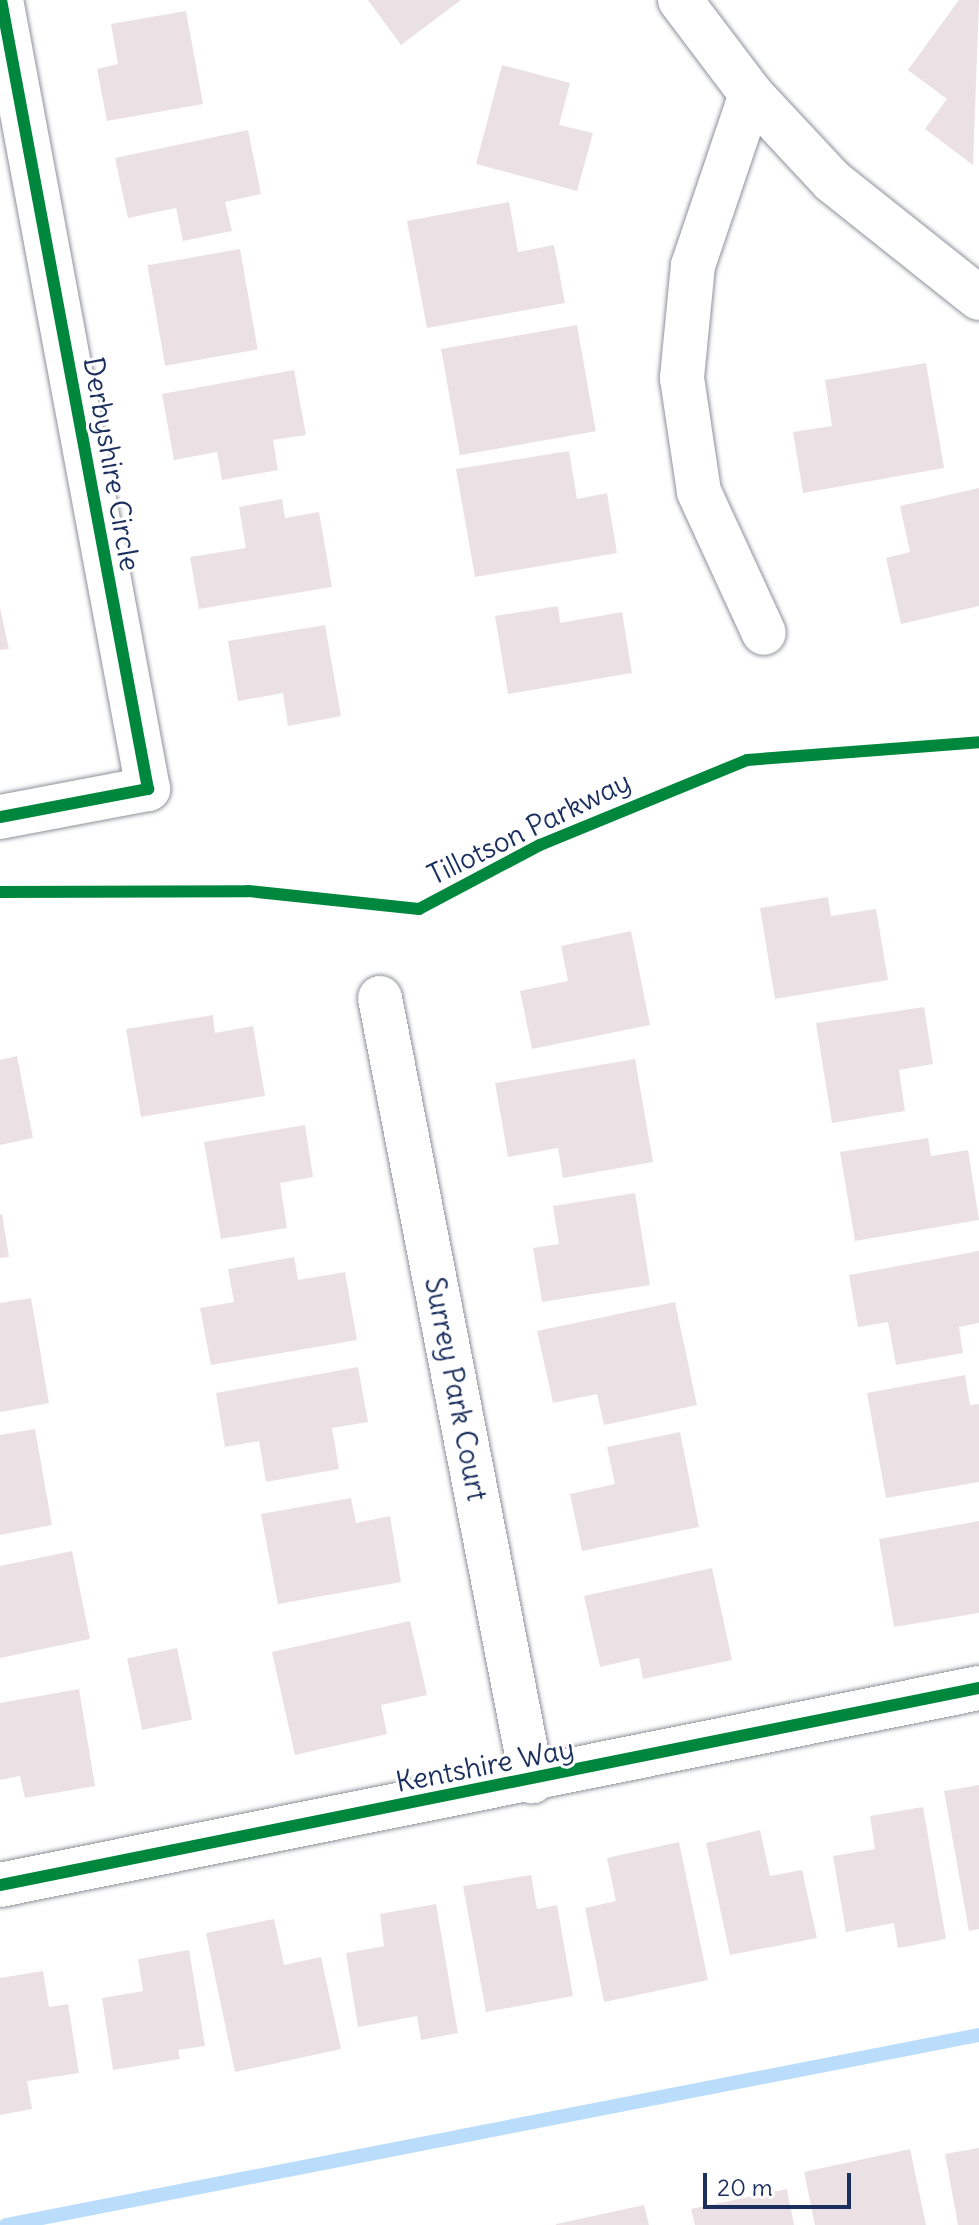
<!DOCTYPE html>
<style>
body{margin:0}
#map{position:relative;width:979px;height:2225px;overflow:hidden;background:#fff;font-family:Delius,sans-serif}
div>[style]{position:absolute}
.stream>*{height:14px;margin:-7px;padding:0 7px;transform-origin:7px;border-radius:7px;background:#baddfb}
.building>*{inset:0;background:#ebe1e4;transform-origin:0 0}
.roads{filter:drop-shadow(0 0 2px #8e929a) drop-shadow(0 0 2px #8e929a)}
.minor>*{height:44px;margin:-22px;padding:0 22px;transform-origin:22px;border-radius:22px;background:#fff}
.cycleway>*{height:12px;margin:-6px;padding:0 6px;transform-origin:6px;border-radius:6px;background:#00873e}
span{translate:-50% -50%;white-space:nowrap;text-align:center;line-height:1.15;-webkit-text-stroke:6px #fff;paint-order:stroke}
.street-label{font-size:28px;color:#1b2f5e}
.scale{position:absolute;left:703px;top:2173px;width:148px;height:36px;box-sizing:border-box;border:4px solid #1b2f5e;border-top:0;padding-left:10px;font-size:24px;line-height:28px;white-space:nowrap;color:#1b2f5e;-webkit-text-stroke:6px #fff;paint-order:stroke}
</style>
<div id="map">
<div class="stream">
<i style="left:6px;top:2225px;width:991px;rotate:-11.05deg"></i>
</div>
<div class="building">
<i style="clip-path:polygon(368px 0,461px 0,401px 45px)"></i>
<i style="clip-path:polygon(959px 0,979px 0,973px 165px,925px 129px,947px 99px,908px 70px)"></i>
<i style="clip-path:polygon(186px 11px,203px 104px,107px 121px,97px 69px,118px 64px,111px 24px)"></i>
<i style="clip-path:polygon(502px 65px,570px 83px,559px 125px,593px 133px,577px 191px,476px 164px)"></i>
<i style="clip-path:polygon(248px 130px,261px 194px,225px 202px,232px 231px,183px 241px,176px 208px,128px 218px,115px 158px)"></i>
<i style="clip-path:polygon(509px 202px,518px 252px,554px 245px,565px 303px,427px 328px,407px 221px)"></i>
<i style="left:240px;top:249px;width:102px;height:94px;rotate:80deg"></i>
<i style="left:577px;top:325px;width:108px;height:138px;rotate:80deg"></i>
<i style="clip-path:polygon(926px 363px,944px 468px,803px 493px,793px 432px,832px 426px,825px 380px)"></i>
<i style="clip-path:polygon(294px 370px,306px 435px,273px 440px,278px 470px,222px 480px,217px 452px,174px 460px,162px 394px)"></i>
<i style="clip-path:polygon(569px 451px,577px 499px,607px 493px,617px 553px,475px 577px,456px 469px)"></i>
<i style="clip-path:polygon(979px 488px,979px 606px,901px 624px,886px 558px,910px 552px,900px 506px)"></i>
<i style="clip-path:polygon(282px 499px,285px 518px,319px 512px,332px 587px,199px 609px,190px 557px,246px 548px,239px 507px)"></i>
<i style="clip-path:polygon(558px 606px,560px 623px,622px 612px,632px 673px,508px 694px,495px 616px)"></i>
<i style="clip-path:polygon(0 608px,9px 649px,0 650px)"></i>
<i style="clip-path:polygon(325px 625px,341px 716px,288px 726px,283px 693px,238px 701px,228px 641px)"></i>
<i style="clip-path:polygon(828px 897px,831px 916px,876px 909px,888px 980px,775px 999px,760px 908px)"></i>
<i style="clip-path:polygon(631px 931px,650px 1025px,532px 1049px,520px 991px,568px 981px,561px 946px)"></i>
<i style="clip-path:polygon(924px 1007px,933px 1064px,899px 1070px,905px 1111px,832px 1123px,816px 1023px)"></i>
<i style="clip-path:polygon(213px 1015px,215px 1033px,253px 1026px,265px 1096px,141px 1117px,126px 1029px)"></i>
<i style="clip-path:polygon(17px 1056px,33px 1138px,0 1145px,0 1060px)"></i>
<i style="clip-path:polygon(635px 1059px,653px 1162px,563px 1178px,558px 1148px,508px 1157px,495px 1083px)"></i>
<i style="clip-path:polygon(305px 1125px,313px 1177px,280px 1183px,287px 1228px,221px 1239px,204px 1142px)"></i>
<i style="clip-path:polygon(928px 1138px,931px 1156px,968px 1150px,979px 1220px,855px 1241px,840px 1152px)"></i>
<i style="clip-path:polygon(635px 1193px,650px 1285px,542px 1302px,533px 1248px,559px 1244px,553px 1206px)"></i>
<i style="clip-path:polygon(2px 1214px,9px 1257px,0 1258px,0 1215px)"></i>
<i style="clip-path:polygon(979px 1251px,979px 1323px,959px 1327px,963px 1353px,896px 1365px,888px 1322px,858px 1327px,849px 1275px)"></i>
<i style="clip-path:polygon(294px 1257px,298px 1280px,345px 1272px,357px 1340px,211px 1365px,200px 1308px,234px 1302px,228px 1269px)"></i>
<i style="clip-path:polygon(31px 1298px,49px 1403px,0 1412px,0 1303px)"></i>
<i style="clip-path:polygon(675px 1302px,697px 1405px,604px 1425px,597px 1394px,553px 1403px,537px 1331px)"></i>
<i style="clip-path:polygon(358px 1367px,368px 1422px,332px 1428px,339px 1469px,266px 1482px,259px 1441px,225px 1447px,216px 1393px)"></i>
<i style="clip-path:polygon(965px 1375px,970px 1405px,979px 1404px,979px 1482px,886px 1498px,867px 1393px)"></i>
<i style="clip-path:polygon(35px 1429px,52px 1525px,0 1535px,0 1435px)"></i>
<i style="clip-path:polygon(680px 1432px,699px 1527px,582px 1551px,570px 1494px,615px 1484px,607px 1447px)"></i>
<i style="clip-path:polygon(351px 1498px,356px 1523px,390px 1516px,401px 1582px,278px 1604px,261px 1514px)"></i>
<i style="clip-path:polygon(979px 1521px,979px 1613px,894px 1627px,879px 1539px)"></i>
<i style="clip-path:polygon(72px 1551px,90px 1639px,0 1658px,0 1566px)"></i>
<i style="clip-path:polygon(712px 1568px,732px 1660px,643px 1679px,639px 1658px,600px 1667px,584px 1596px)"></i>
<i style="clip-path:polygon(410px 1621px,427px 1695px,381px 1705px,387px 1734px,295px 1755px,272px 1652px)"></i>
<i style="left:177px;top:1648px;width:73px;height:51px;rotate:78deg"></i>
<i style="clip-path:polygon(79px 1689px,95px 1786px,25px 1798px,20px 1776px,0 1780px,0 1703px)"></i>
<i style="clip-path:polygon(979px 1785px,979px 1929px,969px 1931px,944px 1791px)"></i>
<i style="clip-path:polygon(923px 1807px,946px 1939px,898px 1948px,894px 1923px,846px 1932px,833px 1856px,875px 1849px,870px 1816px)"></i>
<i style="clip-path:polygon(760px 1830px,770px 1876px,802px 1870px,817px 1938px,730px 1955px,706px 1843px)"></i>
<i style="clip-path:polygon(679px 1842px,708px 1980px,604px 2002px,585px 1908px,616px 1901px,607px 1858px)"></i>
<i style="clip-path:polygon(531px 1875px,537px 1909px,557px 1905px,573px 1996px,486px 2012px,463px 1886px)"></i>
<i style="clip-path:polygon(436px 1904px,458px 2033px,421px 2040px,417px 2016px,358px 2027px,346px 1953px,384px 1946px,380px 1914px)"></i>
<i style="clip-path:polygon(274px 1919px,284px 1965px,321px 1957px,341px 2049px,235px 2072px,206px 1933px)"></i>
<i style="clip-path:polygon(189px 1950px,205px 2046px,178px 2050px,180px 2059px,113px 2070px,102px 1998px,143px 1991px,138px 1959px)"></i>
<i style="clip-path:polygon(43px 1971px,49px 2007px,68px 2004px,79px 2073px,27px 2081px,32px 2109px,0 2115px,0 1978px)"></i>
<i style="clip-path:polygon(979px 2148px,979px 2225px,958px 2225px,945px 2154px)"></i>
<i style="clip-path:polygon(910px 2149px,926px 2225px,815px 2225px,804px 2172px)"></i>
<i style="clip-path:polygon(787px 2189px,794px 2225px,695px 2225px,691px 2209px)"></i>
<i style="clip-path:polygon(644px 2205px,649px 2225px,556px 2225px,556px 2224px)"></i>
</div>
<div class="roads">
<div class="minor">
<i style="left:680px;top:0;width:118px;rotate:52.9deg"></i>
<i style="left:751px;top:94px;width:119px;rotate:47deg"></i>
<i style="left:832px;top:181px;width:188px;rotate:38.5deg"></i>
<i style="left:751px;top:94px;width:181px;rotate:108.7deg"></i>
<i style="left:693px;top:265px;width:114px;rotate:95.6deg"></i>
<i style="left:682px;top:378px;width:115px;rotate:81.5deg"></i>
<i style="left:699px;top:492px;width:155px;rotate:65.3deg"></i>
<i style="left:0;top:817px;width:151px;rotate:-10.7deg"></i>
<i style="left:148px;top:789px;width:803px;rotate:-100.55deg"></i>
<i style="left:380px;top:998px;width:798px;rotate:79.01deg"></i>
<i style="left:0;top:1885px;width:999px;rotate:-11.38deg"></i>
</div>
</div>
<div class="cycleway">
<i style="left:0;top:817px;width:151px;rotate:-10.7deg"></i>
<i style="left:148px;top:789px;width:803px;rotate:-100.55deg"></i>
<i style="left:0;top:892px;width:248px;rotate:-0.2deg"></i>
<i style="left:248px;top:891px;width:172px;rotate:6deg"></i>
<i style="left:419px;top:909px;width:137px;rotate:-27.9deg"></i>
<i style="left:540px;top:845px;width:224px;rotate:-22.3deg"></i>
<i style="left:747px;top:760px;width:233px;rotate:-4.4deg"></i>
<i style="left:0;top:1885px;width:999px;rotate:-11.38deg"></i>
</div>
<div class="street-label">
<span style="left:112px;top:464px;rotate:80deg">Derbyshire Circle</span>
<span style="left:529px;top:828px;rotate:-26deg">Tillotson Parkway</span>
<span style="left:456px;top:1389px;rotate:79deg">Surrey Park Court</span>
<span style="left:485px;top:1765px;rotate:-11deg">Kentshire Way</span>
</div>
<div class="scale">20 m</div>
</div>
